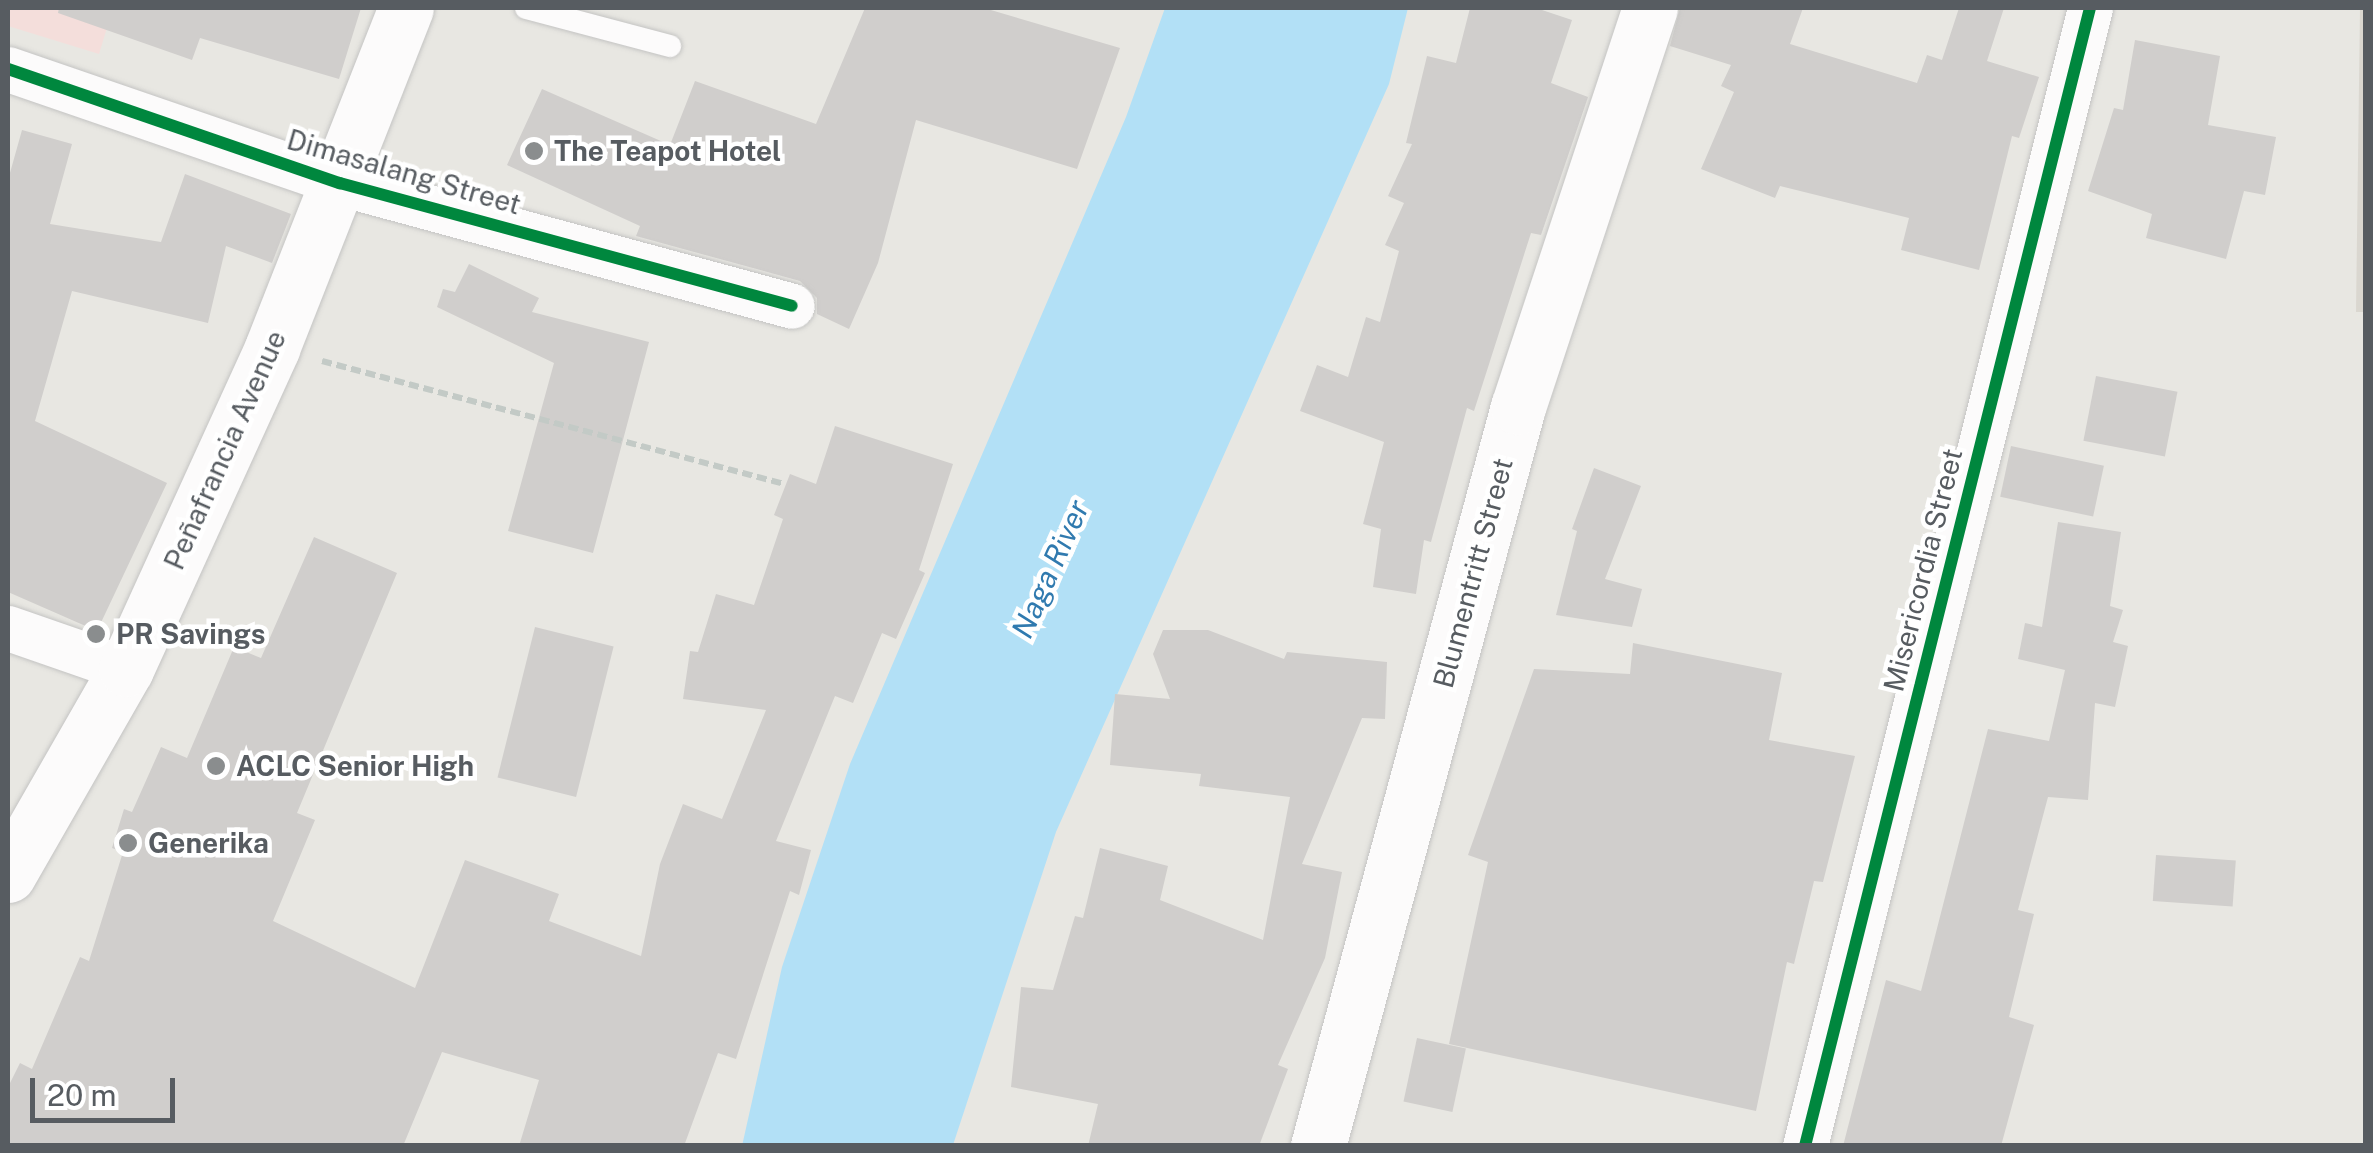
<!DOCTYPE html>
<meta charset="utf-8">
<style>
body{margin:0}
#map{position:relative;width:2373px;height:1153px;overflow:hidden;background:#e8e7e2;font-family:"Public Sans",sans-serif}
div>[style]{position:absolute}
.education>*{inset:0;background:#dad7d0}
.medical>*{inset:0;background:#f4dedb}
.water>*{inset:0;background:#b2e0f6}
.building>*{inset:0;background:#d0cecc;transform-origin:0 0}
.path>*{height:6px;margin-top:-3px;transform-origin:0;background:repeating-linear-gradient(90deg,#c3cac6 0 10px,transparent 0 15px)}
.roads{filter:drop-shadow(0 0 2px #c4c4c3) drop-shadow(0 0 2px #c4c4c3)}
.service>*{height:22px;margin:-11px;padding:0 11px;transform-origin:11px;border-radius:11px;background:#fcfbfb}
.minor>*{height:45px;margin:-22.5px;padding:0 22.5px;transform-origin:22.5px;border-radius:22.5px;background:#fcfbfb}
.secondary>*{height:55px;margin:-27.5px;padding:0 27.5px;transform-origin:27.5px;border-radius:27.5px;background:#fcfbfb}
.cycleway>*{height:12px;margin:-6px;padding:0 6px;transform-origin:6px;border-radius:6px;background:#00873e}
.dots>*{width:28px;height:28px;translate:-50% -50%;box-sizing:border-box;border:5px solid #fff;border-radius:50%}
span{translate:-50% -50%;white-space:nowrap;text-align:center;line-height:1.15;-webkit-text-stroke:9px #fff;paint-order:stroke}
.poi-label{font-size:28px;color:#575c61;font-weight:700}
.left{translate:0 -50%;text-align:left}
.street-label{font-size:28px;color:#575c61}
.water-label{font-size:30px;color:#307aaf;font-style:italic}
.frame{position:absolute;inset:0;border:10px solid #575c61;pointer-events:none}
.scale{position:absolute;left:30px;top:1078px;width:145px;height:45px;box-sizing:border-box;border:5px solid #575c61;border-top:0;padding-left:12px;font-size:30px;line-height:35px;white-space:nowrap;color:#575c61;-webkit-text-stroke:8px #fff;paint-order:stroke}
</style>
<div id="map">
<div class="education">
<i style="clip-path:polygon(2360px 8px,2366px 8px,2366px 312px,2356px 312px)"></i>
</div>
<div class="medical">
<i style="clip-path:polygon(8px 8px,113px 8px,99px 54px,8px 26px)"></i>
</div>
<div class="water">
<i style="clip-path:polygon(1165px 8px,1408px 8px,1389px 84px,1056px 832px,953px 1145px,742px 1146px,782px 967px,850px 764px,1126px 117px)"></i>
</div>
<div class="building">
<i style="clip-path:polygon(59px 8px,361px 8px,339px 79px,200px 38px,192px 60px,58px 13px)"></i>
<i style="clip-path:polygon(865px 8px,984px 8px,1120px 48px,1077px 169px,916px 120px,878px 263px,849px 329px,817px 314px,817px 298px,800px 281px,636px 236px,640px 226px,507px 165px,542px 89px,670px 145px,695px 81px,816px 124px)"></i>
<i style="clip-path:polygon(1470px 8px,1536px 8px,1572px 20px,1551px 83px,1588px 97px,1541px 235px,1531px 233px,1474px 411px,1467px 408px,1431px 542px,1424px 540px,1416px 594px,1373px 587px,1381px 529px,1363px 524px,1384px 442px,1300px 411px,1317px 365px,1348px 377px,1366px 317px,1380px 322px,1399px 251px,1385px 245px,1404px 203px,1388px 196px,1412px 144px,1406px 143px,1427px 56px,1456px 63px)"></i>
<i style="clip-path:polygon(1680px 8px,1803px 8px,1790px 44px,1917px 83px,1927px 55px,1942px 60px,1959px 8px,2004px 8px,1987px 61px,2039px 77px,2019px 138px,2012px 136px,1979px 270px,1901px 250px,1909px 218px,1780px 186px,1775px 198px,1701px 169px,1734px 92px,1721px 86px,1731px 65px,1670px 46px)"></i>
<i style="clip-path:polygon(2135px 40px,2220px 56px,2208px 125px,2276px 137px,2265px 195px,2244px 191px,2226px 259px,2146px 238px,2152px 214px,2088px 191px,2114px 108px,2123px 110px)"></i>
<i style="clip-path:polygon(22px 130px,72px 144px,50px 224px,161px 242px,185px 174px,291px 214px,272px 263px,226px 246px,208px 323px,72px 291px,35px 421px,167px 483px,97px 631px,8px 592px,8px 180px)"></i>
<i style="clip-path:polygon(469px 264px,539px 298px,532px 312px,649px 342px,593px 553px,508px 531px,554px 363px,437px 307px,443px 289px,455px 292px)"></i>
<i style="left:2096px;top:376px;width:83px;height:66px;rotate:11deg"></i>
<i style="clip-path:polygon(835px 426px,953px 464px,919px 570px,925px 573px,896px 639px,882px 633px,853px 703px,835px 696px,776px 841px,811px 850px,799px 895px,790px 891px,736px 1059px,718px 1053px,684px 1146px,519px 1146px,539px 1080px,442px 1052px,403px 1146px,8px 1146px,8px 1087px,20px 1063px,32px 1069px,80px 957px,89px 961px,123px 852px,112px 848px,124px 809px,132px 812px,161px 747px,187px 758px,234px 647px,261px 658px,314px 537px,397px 573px,297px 813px,315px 820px,273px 921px,415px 988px,465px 860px,559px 894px,549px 921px,641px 956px,660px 864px,683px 804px,722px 819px,766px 710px,683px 699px,690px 651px,698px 652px,716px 594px,754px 605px,783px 519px,774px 515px,790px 474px,816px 484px)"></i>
<i style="left:2011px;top:446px;width:95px;height:52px;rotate:12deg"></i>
<i style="clip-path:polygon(1594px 468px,1641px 486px,1605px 579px,1642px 589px,1632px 627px,1556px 615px,1577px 531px,1572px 529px)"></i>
<i style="clip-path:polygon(2058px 522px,2121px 532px,2110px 606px,2123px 610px,2113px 642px,2128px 646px,2115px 707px,2095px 703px,2088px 800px,2048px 797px,2018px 910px,2034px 914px,2009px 1017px,2034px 1025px,2001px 1146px,1843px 1146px,1886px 980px,1921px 991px,1988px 729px,2049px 741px,2065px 670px,2018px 659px,2025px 623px,2042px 627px)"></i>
<i style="left:535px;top:627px;width:81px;height:155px;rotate:14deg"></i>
<i style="clip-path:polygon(1163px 630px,1208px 630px,1284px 659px,1287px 652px,1387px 662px,1385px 719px,1362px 718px,1302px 864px,1342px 872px,1325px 958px,1278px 1065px,1288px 1069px,1259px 1146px,1088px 1146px,1098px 1104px,1011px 1087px,1021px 987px,1053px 990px,1075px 916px,1083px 918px,1100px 848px,1168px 866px,1160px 900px,1263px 940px,1290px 797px,1199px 786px,1201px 774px,1110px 765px,1115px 694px,1170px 699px,1153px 654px)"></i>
<i style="clip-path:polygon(1633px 643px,1782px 673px,1769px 740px,1855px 756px,1823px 882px,1814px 881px,1794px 964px,1787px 962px,1756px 1111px,1449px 1044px,1488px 862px,1468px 855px,1534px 669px,1630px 674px)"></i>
<i style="left:2156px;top:855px;width:80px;height:46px;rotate:4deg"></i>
<i style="left:1417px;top:1038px;width:50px;height:65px;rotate:12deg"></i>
</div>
<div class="path">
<i style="left:322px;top:361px;width:478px;rotate:14.9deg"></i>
</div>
<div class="roads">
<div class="service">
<i style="left:526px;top:8px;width:149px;rotate:14.8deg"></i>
</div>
<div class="minor">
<i style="left:8px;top:69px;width:351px;rotate:19deg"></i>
<i style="left:340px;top:183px;width:468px;rotate:15.2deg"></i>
<i style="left:8px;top:628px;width:125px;rotate:19.2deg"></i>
<i style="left:1805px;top:1146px;width:1173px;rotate:-75.94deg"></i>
</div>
<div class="secondary">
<i style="left:8px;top:875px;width:237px;rotate:-60.2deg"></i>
<i style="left:126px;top:669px;width:353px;rotate:-65.5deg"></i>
<i style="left:272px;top:348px;width:365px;rotate:-68.5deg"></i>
<i style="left:1318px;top:1146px;width:766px;rotate:-74.86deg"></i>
<i style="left:1518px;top:407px;width:420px;rotate:-71.7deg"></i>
</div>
</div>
<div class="cycleway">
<i style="left:8px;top:69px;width:351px;rotate:19deg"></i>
<i style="left:340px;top:183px;width:468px;rotate:15.2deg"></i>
<i style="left:1805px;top:1146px;width:1173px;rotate:-75.94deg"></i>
</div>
<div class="dots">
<i style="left:534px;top:151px;background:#8a8d8e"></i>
<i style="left:96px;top:634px;background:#8a8d8e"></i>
<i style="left:216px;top:766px;background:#8a8d8e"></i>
<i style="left:128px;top:843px;background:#8a8d8e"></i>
</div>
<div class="poi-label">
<span class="left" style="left:554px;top:151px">The Teapot Hotel</span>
<span class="left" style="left:116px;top:634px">PR Savings</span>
<span class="left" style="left:236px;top:766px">ACLC Senior High</span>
<span class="left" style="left:148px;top:843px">Generika</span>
</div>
<div class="street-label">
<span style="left:404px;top:172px;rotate:16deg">Dimasalang Street</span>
<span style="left:225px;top:450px;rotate:-66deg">Peñafrancia Avenue</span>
<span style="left:1923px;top:570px;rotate:-76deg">Misericordia Street</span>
<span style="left:1473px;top:573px;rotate:-75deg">Blumentritt Street</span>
</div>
<div class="water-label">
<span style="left:1050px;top:569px;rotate:-66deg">Naga River</span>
</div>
<div class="frame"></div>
<div class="scale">20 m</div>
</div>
